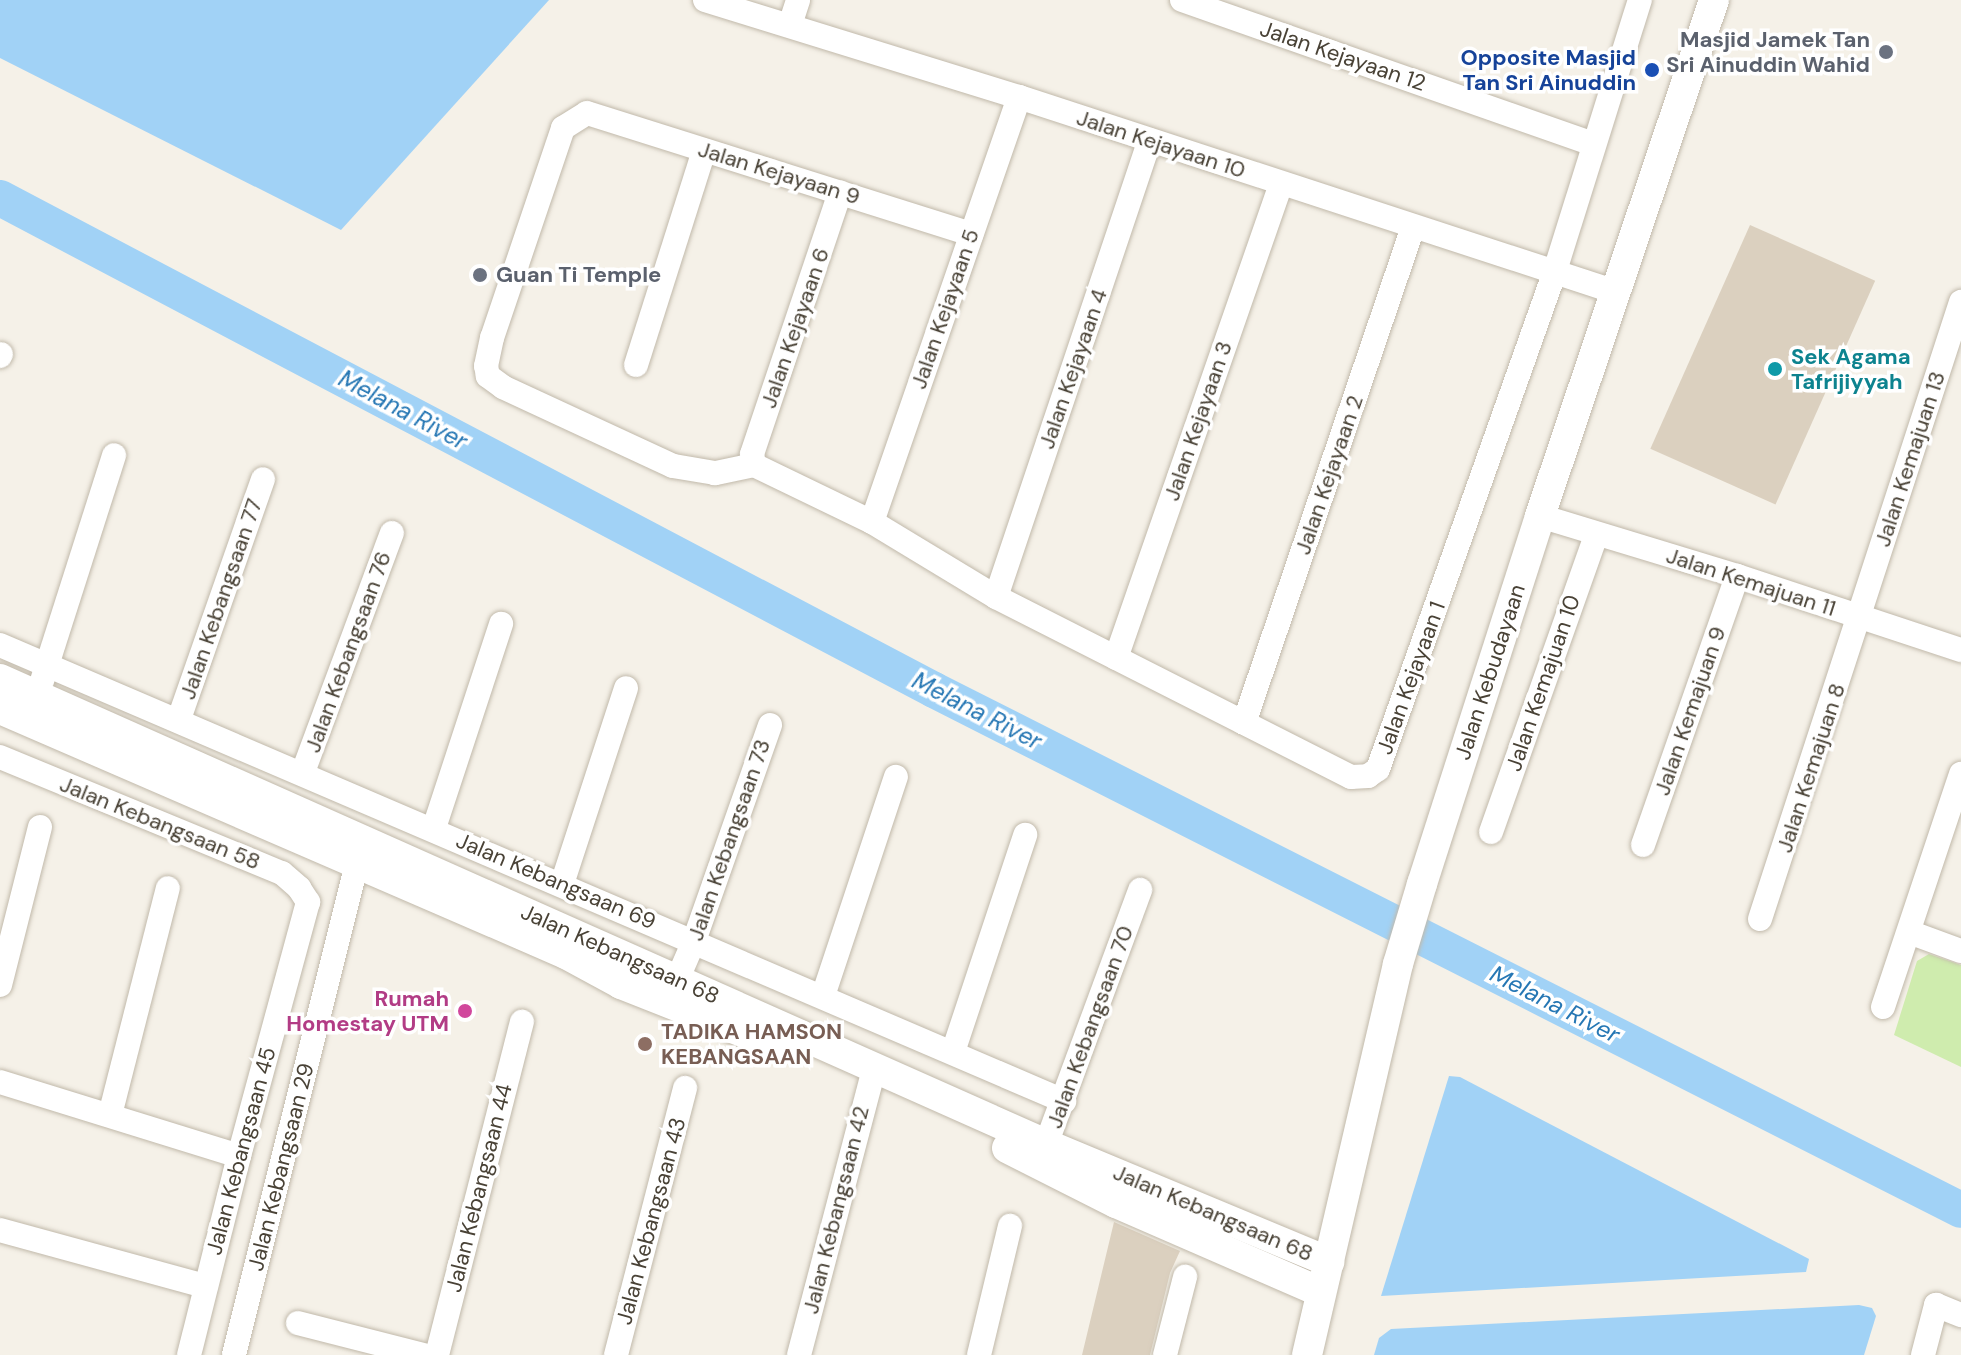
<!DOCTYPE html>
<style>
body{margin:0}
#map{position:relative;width:1961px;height:1355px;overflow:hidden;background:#f5f1e8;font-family:"DM Sans",sans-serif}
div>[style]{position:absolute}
.green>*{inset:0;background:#cfecae}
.water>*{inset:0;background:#a1d2f6}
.river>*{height:36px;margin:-18px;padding:0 18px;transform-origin:18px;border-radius:18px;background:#a1d2f6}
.building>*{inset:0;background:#dbd0bf;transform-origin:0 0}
.roads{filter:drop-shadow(0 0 2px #c1b9aa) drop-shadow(0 0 2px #c1b9aa)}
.minor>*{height:24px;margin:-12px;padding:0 12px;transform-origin:12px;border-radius:12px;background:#fff}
.tertiary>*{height:30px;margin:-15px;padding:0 15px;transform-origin:15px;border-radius:15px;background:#fff}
.dots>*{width:22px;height:22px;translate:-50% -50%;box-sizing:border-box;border:4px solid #fff;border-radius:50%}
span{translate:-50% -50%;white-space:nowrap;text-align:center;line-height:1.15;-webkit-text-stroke:7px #fff;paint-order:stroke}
.worship-label{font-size:22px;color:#5b616d;font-weight:700}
.right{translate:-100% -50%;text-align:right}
.left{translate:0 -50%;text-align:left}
.street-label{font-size:22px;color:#494236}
.transit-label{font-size:22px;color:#164399;font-weight:700}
.culture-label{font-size:22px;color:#0d838f;font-weight:700}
.hotel-label{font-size:22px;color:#b23c85;font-weight:700}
.education-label{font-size:22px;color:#785e54;font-weight:700}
.water-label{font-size:24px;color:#2677b4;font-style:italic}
</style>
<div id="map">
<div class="green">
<i style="clip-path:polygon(1929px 954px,1961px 965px,1961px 1067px,1894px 1035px,1917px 961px)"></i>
</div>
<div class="water">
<i style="clip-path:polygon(0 0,549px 0,341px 230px,0 58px)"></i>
<i style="clip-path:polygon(1449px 1076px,1460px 1077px,1809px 1259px,1806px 1272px,1381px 1296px)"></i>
<i style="clip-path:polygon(1859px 1305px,1872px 1308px,1876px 1316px,1864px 1355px,1374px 1355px,1379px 1338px,1391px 1329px)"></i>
</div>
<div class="river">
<i style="left:0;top:198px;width:1056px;rotate:27.78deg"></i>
<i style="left:934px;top:690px;width:1151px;rotate:26.85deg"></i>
</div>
<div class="building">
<i style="left:1750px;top:225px;width:137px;height:245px;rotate:24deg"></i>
<i style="clip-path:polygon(1114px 1222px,1180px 1251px,1170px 1273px,1150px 1355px,1082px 1355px)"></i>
</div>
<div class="roads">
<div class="minor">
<i style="left:705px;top:0;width:329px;rotate:17.2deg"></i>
<i style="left:1019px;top:97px;width:628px;rotate:18.09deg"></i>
<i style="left:1182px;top:0;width:436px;rotate:19.3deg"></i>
<i style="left:790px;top:25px;width:26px;rotate:-72deg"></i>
<i style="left:0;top:356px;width:2px;rotate:-63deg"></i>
<i style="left:636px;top:365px;width:225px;rotate:-72.4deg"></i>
<i style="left:754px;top:465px;width:131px;rotate:25.8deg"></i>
<i style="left:872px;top:522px;width:145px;rotate:31.2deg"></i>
<i style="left:996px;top:597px;width:398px;rotate:26.9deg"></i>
<i style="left:1351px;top:777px;width:17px;rotate:-3deg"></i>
<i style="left:1368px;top:776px;width:12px;rotate:-35deg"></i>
<i style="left:1378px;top:769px;width:525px;rotate:-70.43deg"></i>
<i style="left:1554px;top:274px;width:287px;rotate:-72.6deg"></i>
<i style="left:754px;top:465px;width:40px;rotate:168deg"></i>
<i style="left:715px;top:473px;width:43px;rotate:-170.5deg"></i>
<i style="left:673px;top:466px;width:187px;rotate:-155.1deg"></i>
<i style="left:503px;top:387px;width:19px;rotate:-144deg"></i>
<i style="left:488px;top:376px;width:10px;rotate:-101deg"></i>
<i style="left:486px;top:366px;width:29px;rotate:-78deg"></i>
<i style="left:492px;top:338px;width:222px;rotate:-71.3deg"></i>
<i style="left:563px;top:128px;width:28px;rotate:-32deg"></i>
<i style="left:587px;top:113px;width:403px;rotate:17.5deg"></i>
<i style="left:754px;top:465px;width:11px;rotate:-100deg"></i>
<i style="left:752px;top:454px;width:276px;rotate:-71.4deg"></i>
<i style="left:1540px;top:516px;width:206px;rotate:16.9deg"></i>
<i style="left:1737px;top:576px;width:236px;rotate:18.3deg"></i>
<i style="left:872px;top:522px;width:450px;rotate:-70.9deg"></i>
<i style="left:996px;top:597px;width:482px;rotate:-71.4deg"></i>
<i style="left:0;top:645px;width:1158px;rotate:23.2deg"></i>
<i style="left:1116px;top:658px;width:502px;rotate:-70.81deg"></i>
<i style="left:42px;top:681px;width:237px;rotate:-72.3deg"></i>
<i style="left:179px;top:719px;width:254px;rotate:-70.7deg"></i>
<i style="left:1244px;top:723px;width:524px;rotate:-71.18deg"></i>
<i style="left:0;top:757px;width:305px;rotate:22.4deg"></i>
<i style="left:282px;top:873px;width:23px;rotate:41deg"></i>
<i style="left:299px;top:888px;width:17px;rotate:57deg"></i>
<i style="left:308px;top:902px;width:263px;rotate:105.2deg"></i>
<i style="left:239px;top:1156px;width:205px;rotate:104.1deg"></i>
<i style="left:303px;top:772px;width:255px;rotate:-69.6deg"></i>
<i style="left:434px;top:828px;width:215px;rotate:-71.8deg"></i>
<i style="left:1491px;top:832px;width:315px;rotate:-70.5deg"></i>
<i style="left:1643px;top:845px;width:285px;rotate:-70.7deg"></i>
<i style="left:562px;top:884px;width:206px;rotate:-71.9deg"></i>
<i style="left:1760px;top:919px;width:649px;rotate:-71.96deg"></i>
<i style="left:1909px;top:932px;width:55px;rotate:20.1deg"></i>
<i style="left:0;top:985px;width:163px;rotate:-75.8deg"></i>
<i style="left:671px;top:994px;width:58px;rotate:-66.5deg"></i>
<i style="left:694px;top:941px;width:229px;rotate:-70.6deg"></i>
<i style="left:823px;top:996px;width:231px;rotate:-71.6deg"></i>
<i style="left:1883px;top:1007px;width:246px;rotate:-71.5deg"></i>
<i style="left:953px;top:1052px;width:229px;rotate:-71.6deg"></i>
<i style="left:0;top:1082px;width:250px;rotate:17.2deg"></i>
<i style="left:110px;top:1115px;width:234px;rotate:-75.7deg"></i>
<i style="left:1041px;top:1158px;width:286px;rotate:-69.7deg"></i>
<i style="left:0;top:1230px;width:213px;rotate:15.3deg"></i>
<i style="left:298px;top:1323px;width:130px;rotate:14.3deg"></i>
<i style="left:234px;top:1355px;width:524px;rotate:-75.96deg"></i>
<i style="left:437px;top:1355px;width:344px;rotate:-75.7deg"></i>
<i style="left:616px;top:1355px;width:276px;rotate:-75.5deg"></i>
<i style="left:799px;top:1355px;width:299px;rotate:-75.3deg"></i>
<i style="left:979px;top:1355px;width:133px;rotate:-76.5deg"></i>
<i style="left:1165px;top:1355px;width:81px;rotate:-75.6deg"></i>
<i style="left:1923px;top:1355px;width:52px;rotate:-75.4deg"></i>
<i style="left:1936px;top:1305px;width:27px;rotate:22deg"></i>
</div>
<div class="tertiary">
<i style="left:0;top:679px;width:1145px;rotate:23.97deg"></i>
<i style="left:1046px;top:1144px;width:307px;rotate:22.6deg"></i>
<i style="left:0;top:709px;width:617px;rotate:23.41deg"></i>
<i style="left:566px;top:954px;width:63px;rotate:28.6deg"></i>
<i style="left:621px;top:984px;width:171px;rotate:21.6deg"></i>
<i style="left:1007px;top:1148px;width:122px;rotate:26.8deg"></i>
<i style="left:1116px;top:1203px;width:223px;rotate:23.5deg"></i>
<i style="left:1307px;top:1355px;width:401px;rotate:-76.9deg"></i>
<i style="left:1398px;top:964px;width:84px;rotate:-73.3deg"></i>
<i style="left:1422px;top:884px;width:386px;rotate:-72.2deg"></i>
<i style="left:1540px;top:516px;width:545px;rotate:-71.37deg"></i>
</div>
</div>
<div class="dots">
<i style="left:1886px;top:52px;background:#6b7280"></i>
<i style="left:1652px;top:70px;background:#1a4fb4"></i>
<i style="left:480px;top:275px;background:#6b7280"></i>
<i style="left:1775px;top:369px;background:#0f9aa8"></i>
<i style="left:465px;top:1011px;background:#d1479c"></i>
<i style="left:645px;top:1044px;background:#8d6e63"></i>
</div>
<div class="worship-label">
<span class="right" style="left:1870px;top:52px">Masjid Jamek Tan<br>Sri Ainuddin Wahid</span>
<span class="left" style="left:496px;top:275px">Guan Ti Temple</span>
</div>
<div class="street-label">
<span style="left:1343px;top:56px;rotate:19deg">Jalan Kejayaan 12</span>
<span style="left:1161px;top:144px;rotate:18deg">Jalan Kejayaan 10</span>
<span style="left:779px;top:173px;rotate:17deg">Jalan Kejayaan 9</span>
<span style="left:945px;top:309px;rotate:-71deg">Jalan Kejayaan 5</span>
<span style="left:795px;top:328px;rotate:-71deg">Jalan Kejayaan 6</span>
<span style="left:1073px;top:369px;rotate:-71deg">Jalan Kejayaan 4</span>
<span style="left:1198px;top:421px;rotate:-71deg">Jalan Kejayaan 3</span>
<span style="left:1910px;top:459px;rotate:-72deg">Jalan Kemajuan 13</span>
<span style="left:1329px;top:475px;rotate:-71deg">Jalan Kejayaan 2</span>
<span style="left:1751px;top:582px;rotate:18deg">Jalan Kemajuan 11</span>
<span style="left:221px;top:599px;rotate:-71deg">Jalan Kebangsaan 77</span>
<span style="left:348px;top:652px;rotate:-70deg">Jalan Kebangsaan 76</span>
<span style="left:1490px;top:672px;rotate:-72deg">Jalan Kebudayaan</span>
<span style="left:1411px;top:678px;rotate:-70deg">Jalan Kejayaan 1</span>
<span style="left:1543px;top:683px;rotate:-71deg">Jalan Kemajuan 10</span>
<span style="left:1690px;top:711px;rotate:-71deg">Jalan Kemajuan 9</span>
<span style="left:1811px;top:768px;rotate:-72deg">Jalan Kemajuan 8</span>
<span style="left:160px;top:823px;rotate:22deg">Jalan Kebangsaan 58</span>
<span style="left:729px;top:840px;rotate:-71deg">Jalan Kebangsaan 73</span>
<span style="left:556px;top:881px;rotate:23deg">Jalan Kebangsaan 69</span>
<span style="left:620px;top:954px;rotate:24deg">Jalan Kebangsaan 68</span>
<span style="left:1090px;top:1027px;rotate:-70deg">Jalan Kebangsaan 70</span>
<span style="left:241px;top:1151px;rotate:-75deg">Jalan Kebangsaan 45</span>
<span style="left:281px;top:1167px;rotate:-76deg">Jalan Kebangsaan 29</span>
<span style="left:479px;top:1188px;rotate:-76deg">Jalan Kebangsaan 44</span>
<span style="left:836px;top:1210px;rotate:-76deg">Jalan Kebangsaan 42</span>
<span style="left:1213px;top:1213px;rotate:23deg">Jalan Kebangsaan 68</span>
<span style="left:651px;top:1221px;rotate:-75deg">Jalan Kebangsaan 43</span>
</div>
<div class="transit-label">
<span class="right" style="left:1636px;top:70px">Opposite Masjid<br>Tan Sri Ainuddin</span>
</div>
<div class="culture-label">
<span class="left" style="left:1791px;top:369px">Sek Agama<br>Tafrijiyyah</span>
</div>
<div class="hotel-label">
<span class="right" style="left:449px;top:1011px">Rumah<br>Homestay UTM</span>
</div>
<div class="education-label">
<span class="left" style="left:661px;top:1044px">TADIKA HAMSON<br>KEBANGSAAN</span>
</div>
<div class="water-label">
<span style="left:403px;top:410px;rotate:28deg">Melana River</span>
<span style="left:977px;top:711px;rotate:27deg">Melana River</span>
<span style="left:1555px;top:1004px;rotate:27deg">Melana River</span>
</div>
</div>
